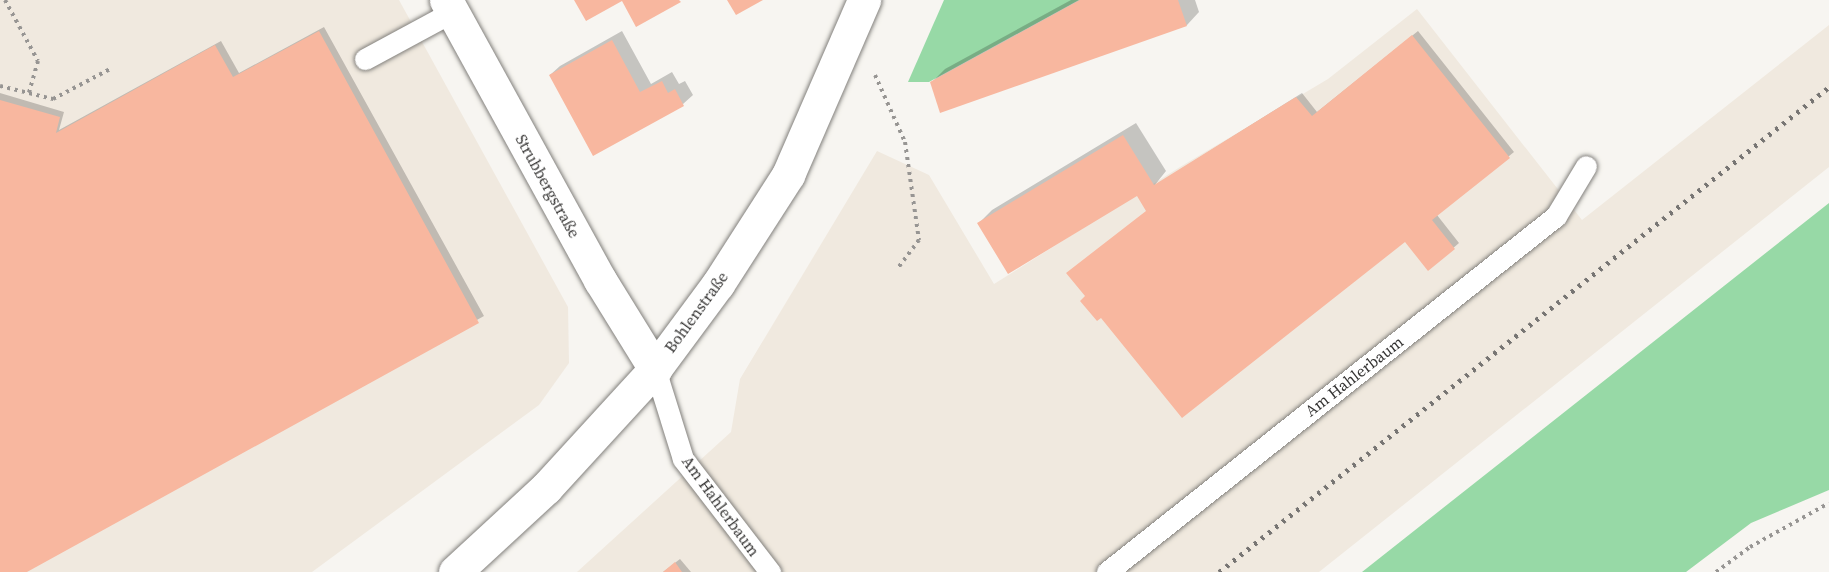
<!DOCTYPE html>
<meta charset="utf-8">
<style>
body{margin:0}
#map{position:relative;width:1829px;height:572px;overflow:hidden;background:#f7f5f1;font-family:"Source Serif 4",serif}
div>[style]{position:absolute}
.built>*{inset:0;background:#f0e9df}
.green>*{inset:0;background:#97d9a6}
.shadow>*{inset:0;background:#0003}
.building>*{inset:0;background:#f8b79f}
.path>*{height:4px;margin-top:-2px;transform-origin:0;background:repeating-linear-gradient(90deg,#979593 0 3px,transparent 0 7.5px)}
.roads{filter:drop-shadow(0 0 2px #82807c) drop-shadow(0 0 2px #82807c)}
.service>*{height:21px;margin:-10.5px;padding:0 10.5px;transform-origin:10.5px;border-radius:10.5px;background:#fff}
.minor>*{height:33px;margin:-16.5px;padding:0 16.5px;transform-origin:16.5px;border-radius:16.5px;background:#fff}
.primary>*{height:33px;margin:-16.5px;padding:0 16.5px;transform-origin:16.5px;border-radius:16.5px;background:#fff}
.rail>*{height:4.5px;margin-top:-2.25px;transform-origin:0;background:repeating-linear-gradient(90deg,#777573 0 3px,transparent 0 9px)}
span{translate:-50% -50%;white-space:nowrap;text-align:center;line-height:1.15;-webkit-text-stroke:4.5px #fff;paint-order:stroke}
.street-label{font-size:16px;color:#353433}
</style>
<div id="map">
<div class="built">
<i style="clip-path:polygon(0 0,399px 0,568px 307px,569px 363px,539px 405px,312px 572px,0 572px)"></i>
<i style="clip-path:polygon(1417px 9px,1582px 220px,1829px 25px,1829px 167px,1319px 572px,577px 572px,731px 432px,740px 379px,877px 151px,929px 175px,994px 284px,1180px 167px,1328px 79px)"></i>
</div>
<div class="green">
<i style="clip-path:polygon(944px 0,1079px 0,929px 82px,908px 82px)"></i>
<i style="clip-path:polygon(1829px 203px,1829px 490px,1751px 523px,1686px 572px,1362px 572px)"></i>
</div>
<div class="shadow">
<i style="clip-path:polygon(1071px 0,1195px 0,1199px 12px,1187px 25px,932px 82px,945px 69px)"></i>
<i style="clip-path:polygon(324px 27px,484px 316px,24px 572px,0 572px,0 93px,64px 112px,59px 130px,221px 41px,239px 73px)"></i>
<i style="clip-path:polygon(622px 31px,651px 84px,672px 72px,679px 84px,685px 81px,693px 95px,683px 104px,550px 75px,560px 66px)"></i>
<i style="clip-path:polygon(1418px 31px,1514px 152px,1437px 215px,1459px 243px,1429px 269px,1406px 240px,1101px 315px,1147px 210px,1143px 192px,979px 223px,992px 210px,1136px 123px,1166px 171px,1154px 186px,1302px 93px,1317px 112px)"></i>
<i style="clip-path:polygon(680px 559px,691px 572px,663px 572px)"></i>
</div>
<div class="building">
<i style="clip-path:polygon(574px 0,679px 0,681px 2px,636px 27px,622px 1px,586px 21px)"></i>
<i style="clip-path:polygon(727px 0,763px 0,736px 15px)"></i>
<i style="clip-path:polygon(1080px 0,1178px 0,1187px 26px,940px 113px,930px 82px)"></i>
<i style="clip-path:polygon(319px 31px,479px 323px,27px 572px,0 572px,0 100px,60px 117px,56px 133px,215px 45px,233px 77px)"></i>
<i style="clip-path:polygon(1412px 35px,1510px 158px,1432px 220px,1455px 249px,1428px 271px,1405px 242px,1182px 418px,1101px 318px,1097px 321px,1080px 301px,1085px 296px,1066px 273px,1146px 211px,1137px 196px,1008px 274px,977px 223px,1123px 135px,1154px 185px,1296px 97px,1312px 116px)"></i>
<i style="clip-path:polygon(612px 40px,640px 92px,662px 81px,668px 93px,675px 89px,684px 106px,593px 156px,549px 75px)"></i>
<i style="clip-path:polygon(675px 562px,682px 572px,663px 572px)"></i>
</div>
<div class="path">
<i style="left:5px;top:0;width:69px;rotate:61.6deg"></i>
<i style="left:38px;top:61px;width:33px;rotate:106deg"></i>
<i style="left:875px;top:75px;width:73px;rotate:65.9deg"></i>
<i style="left:905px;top:142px;width:99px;rotate:81.9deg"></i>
<i style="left:919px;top:240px;width:36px;rotate:127deg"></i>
<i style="left:0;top:86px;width:55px;rotate:13.8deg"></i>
<i style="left:53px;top:99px;width:67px;rotate:-27.7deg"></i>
<i style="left:1716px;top:572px;width:42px;rotate:-36.3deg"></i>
<i style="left:1750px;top:547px;width:90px;rotate:-29.1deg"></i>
</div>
<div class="roads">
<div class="service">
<i style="left:365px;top:59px;width:99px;rotate:-28.4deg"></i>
<i style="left:655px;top:369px;width:94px;rotate:72.7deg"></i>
<i style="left:683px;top:459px;width:143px;rotate:52.4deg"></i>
<i style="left:1107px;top:572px;width:573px;rotate:-38.41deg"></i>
<i style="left:1556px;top:216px;width:58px;rotate:-59deg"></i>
</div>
<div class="minor">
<i style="left:446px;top:0;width:320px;rotate:61.2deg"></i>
<i style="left:600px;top:280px;width:105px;rotate:58.3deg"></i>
</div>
<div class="primary">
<i style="left:455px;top:572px;width:124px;rotate:-42.7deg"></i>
<i style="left:546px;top:488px;width:161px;rotate:-47.5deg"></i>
<i style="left:655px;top:369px;width:106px;rotate:-53.5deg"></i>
<i style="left:718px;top:284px;width:130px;rotate:-57.3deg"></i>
<i style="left:788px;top:175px;width:191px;rotate:-66.5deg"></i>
</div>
</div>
<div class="rail">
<i style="left:1219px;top:572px;width:779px;rotate:-38.49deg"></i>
</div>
<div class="street-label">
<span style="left:548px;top:186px;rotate:61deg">Strubbergstraße</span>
<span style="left:696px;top:312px;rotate:-54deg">Bohlenstraße</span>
<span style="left:1354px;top:376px;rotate:-38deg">Am Hahlerbaum</span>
<span style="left:721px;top:506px;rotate:54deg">Am Hahlerbaum</span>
</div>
</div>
